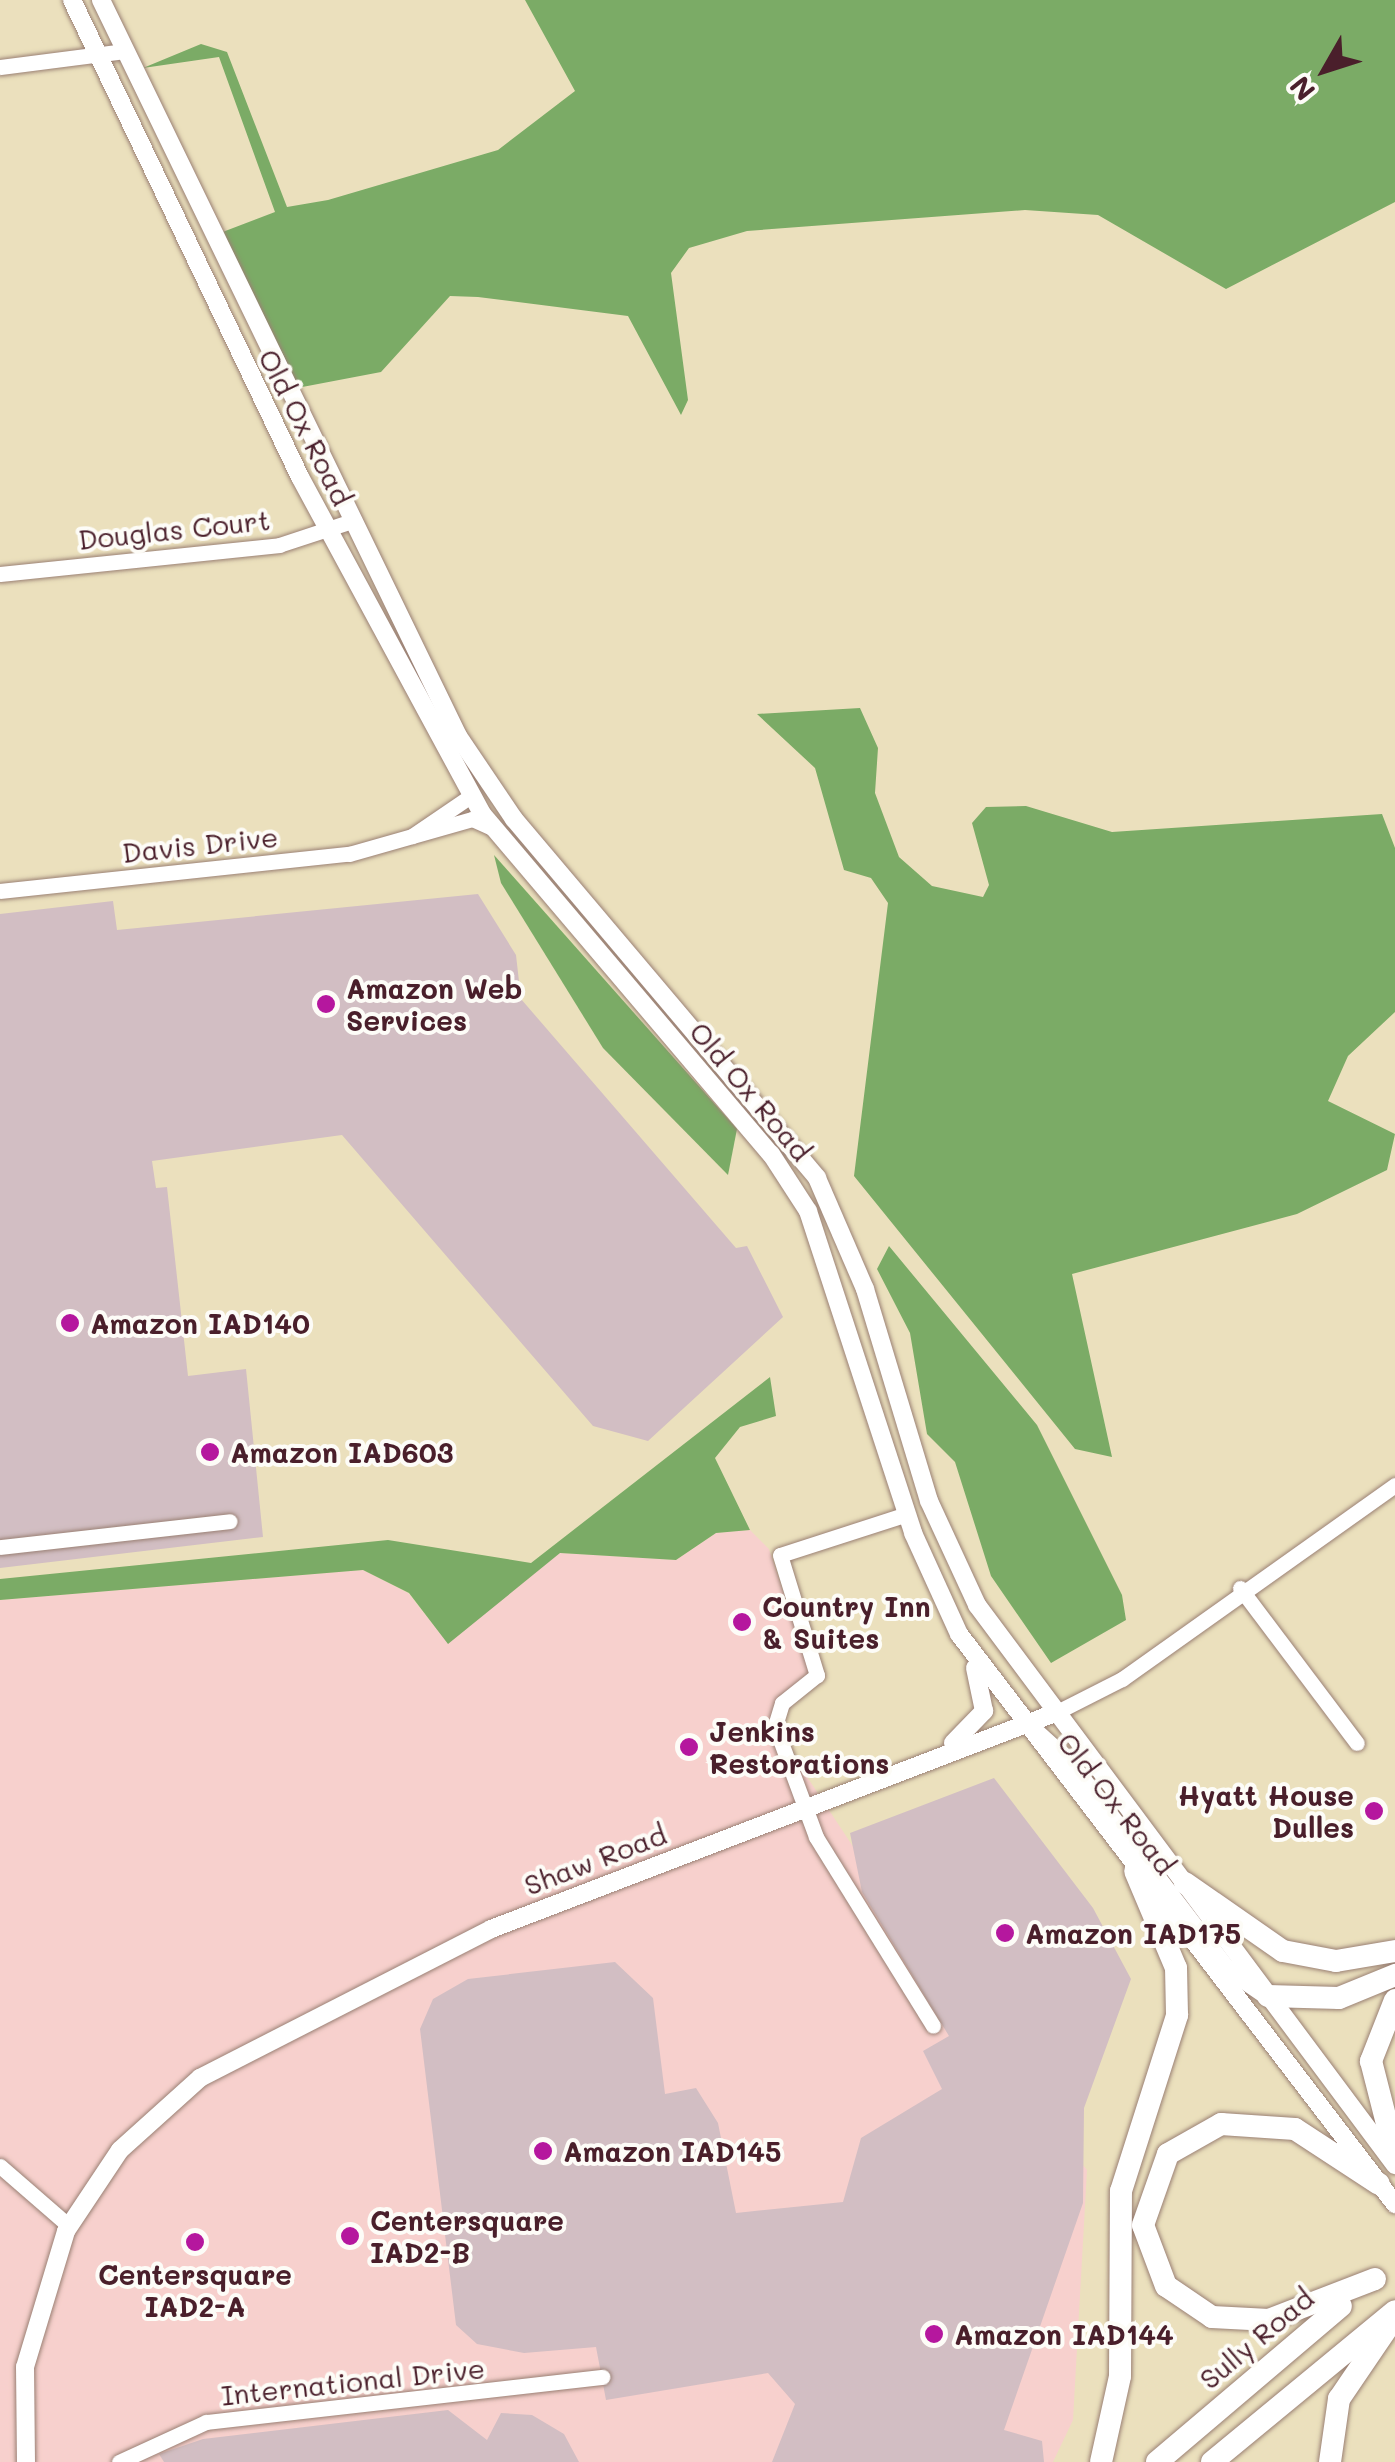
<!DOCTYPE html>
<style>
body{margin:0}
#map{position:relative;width:1395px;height:2462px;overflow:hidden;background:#ebe0bd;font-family:Mali,sans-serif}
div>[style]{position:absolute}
.built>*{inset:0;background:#f7d0cd}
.industrial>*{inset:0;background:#d2bec3}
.forest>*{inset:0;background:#7bab66}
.roads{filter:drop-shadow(0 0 2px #9a8074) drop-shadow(0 0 2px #9a8074)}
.minor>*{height:15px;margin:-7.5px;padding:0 7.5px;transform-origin:7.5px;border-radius:7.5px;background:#fff}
.major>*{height:18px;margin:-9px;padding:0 9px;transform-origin:9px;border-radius:9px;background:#fff}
.highway>*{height:22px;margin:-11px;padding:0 11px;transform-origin:11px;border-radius:11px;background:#fff}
.dots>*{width:28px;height:28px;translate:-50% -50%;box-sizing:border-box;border:5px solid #fdfcf7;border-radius:50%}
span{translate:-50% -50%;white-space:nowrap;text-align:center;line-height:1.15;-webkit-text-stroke:8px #fdfcf7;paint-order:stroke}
.street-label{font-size:28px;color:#4a1f2b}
.poi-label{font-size:28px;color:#4a1f2b;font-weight:700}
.left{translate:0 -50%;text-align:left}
.right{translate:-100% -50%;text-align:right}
.north{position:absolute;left:1275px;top:20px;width:100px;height:100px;-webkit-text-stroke:8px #fdfcf7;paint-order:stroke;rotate:231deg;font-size:28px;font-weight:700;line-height:40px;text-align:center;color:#4a1f2b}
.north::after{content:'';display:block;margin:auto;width:35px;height:45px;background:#4a1f2b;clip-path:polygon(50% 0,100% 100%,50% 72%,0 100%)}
</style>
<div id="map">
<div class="built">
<i style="clip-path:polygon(750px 1530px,769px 1549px,813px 1682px,784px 1715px,786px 1745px,982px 2042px,1087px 2170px,1073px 2420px,1053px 2462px,0 2462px,0 1600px,363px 1570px,408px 1593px,443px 1637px,560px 1553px,676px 1560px,716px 1533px)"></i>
</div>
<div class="industrial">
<i style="clip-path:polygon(478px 894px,516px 955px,521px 999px,736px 1248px,747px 1246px,783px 1317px,648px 1441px,593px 1426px,342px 1135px,152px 1161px,156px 1188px,167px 1187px,188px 1376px,246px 1369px,263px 1537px,0 1568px,0 914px,113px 901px,117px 930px)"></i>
<i style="clip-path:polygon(994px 1778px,1093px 1908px,1131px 1979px,1084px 2108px,1083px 2203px,1004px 2430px,1042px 2441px,1044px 2462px,772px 2462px,795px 2404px,768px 2373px,606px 2400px,596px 2347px,524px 2353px,477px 2344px,456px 2325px,420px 2029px,433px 1999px,468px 1979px,615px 1962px,653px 1998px,665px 2094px,696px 2088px,718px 2123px,736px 2213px,843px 2202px,861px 2138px,942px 2089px,923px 2051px,949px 2036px,862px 1892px,850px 1833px)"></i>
<i style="clip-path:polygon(448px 2410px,487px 2440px,501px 2413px,532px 2415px,564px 2434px,579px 2462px,164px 2462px,159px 2454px,203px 2439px)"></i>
</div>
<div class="forest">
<i style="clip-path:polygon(525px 0,1395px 0,1395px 202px,1226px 289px,1098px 215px,1025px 210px,747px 231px,689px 248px,671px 273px,688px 400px,681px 415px,628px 316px,478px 297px,450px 296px,381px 372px,297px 388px,220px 233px,275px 212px,219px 57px,143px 68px,201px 44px,227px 52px,287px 207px,328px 200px,498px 150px,575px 91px)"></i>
<i style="clip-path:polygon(860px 708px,878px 748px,875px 793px,899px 857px,932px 886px,983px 897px,989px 885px,972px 823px,986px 807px,1026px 806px,1112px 832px,1382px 814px,1395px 848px,1395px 1012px,1348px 1056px,1328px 1101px,1395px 1134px,1387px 1170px,1297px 1214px,1072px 1274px,1112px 1457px,1075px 1449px,854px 1176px,888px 903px,871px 878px,844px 870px,815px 768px,757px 714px)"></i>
<i style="clip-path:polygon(494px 855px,737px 1129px,728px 1175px,603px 1048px,501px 883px)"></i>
<i style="clip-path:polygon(889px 1246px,1037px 1425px,1122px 1595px,1126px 1620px,1051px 1663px,991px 1576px,955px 1462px,927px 1434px,910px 1333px,877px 1269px)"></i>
<i style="clip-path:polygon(770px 1377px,776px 1416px,740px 1427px,715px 1458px,750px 1530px,716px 1533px,676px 1560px,560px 1553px,448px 1644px,409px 1593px,363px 1570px,0 1600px,0 1579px,388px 1540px,531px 1563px)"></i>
</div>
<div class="roads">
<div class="minor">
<i style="left:0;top:67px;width:126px;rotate:-7.3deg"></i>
<i style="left:0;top:574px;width:281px;rotate:-5.9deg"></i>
<i style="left:279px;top:545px;width:74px;rotate:-18.2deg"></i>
<i style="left:412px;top:836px;width:73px;rotate:-34.3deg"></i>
<i style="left:0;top:891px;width:351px;rotate:-6.1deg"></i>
<i style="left:349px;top:854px;width:128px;rotate:-15.9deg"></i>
<i style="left:472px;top:819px;width:20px;rotate:24deg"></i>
<i style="left:907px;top:1514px;width:133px;rotate:162.1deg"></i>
<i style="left:780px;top:1555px;width:126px;rotate:72.9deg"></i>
<i style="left:817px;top:1675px;width:45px;rotate:141.3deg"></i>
<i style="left:782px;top:1703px;width:24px;rotate:107deg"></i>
<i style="left:775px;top:1726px;width:118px;rotate:69.7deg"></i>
<i style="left:816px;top:1837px;width:222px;rotate:58.2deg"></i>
<i style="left:0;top:1547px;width:231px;rotate:-6.4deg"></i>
<i style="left:1240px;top:1588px;width:194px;rotate:53deg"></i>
<i style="left:1055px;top:1713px;width:75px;rotate:-26.9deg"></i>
<i style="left:1122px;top:1679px;width:335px;rotate:-35.4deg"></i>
<i style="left:0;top:2166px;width:91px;rotate:41deg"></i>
<i style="left:119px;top:2462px;width:96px;rotate:-24.7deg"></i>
<i style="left:206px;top:2422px;width:399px;rotate:-6.5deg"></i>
</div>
<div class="major">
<i style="left:72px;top:0;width:529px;rotate:64.45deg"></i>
<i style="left:300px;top:477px;width:384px;rotate:61.6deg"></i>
<i style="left:483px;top:815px;width:445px;rotate:49.7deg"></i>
<i style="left:771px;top:1154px;width:68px;rotate:57deg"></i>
<i style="left:808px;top:1211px;width:339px;rotate:71.9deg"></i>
<i style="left:913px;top:1533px;width:111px;rotate:65.5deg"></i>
<i style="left:959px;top:1634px;width:718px;rotate:52.59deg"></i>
<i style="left:101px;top:0;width:818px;rotate:64.12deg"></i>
<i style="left:458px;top:736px;width:100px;rotate:56deg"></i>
<i style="left:514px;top:819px;width:470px;rotate:49.8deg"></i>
<i style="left:817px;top:1178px;width:121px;rotate:66.6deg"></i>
<i style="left:865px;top:1289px;width:221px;rotate:73.2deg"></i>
<i style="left:929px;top:1501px;width:115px;rotate:65.2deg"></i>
<i style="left:977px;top:1605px;width:699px;rotate:53.26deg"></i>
<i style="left:1029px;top:1726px;width:54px;rotate:42deg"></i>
<i style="left:1069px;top:1762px;width:258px;rotate:52.7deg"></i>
<i style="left:1225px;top:1967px;width:46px;rotate:34.4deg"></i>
<i style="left:953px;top:1743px;width:45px;rotate:-45.9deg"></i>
<i style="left:984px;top:1711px;width:44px;rotate:-101.8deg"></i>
<i style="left:26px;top:2462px;width:95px;rotate:-90.6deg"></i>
<i style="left:25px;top:2367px;width:142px;rotate:-73.2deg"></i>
<i style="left:66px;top:2231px;width:97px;rotate:-56.3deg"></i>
<i style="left:120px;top:2150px;width:108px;rotate:-42deg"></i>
<i style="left:200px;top:2078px;width:327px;rotate:-27.1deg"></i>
<i style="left:491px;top:1929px;width:604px;rotate:-20.96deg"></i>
</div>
<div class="highway">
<i style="left:1185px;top:1883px;width:119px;rotate:34.8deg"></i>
<i style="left:1283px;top:1951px;width:54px;rotate:10.7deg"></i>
<i style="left:1336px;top:1961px;width:60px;rotate:-9.6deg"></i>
<i style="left:1268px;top:1996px;width:71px;rotate:1.6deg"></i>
<i style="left:1339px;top:1998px;width:61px;rotate:-22.3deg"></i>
<i style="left:1395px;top:2000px;width:66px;rotate:111.5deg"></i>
<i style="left:1371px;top:2061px;width:97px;rotate:75.7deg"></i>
<i style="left:1375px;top:2279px;width:114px;rotate:158.9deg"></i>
<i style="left:1269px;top:2320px;width:57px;rotate:-177deg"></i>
<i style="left:1212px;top:2317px;width:55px;rotate:-146deg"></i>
<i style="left:1166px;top:2286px;width:65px;rotate:-110.7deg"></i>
<i style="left:1143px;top:2225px;width:75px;rotate:-70.6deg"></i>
<i style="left:1168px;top:2154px;width:61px;rotate:-29.5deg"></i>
<i style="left:1221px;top:2124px;width:74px;rotate:3.9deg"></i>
<i style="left:1295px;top:2129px;width:100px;rotate:33.2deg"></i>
<i style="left:1101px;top:2462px;width:88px;rotate:-77.5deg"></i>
<i style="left:1120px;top:2376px;width:185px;rotate:-89.7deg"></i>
<i style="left:1121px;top:2191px;width:185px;rotate:-72.3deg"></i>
<i style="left:1177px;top:2015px;width:47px;rotate:-91.2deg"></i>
<i style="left:1176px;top:1968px;width:105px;rotate:-112.9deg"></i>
<i style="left:1157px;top:2462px;width:241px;rotate:-40.3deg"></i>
<i style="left:1212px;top:2462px;width:237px;rotate:-39.5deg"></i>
<i style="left:1330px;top:2462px;width:64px;rotate:-81.9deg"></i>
<i style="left:1339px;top:2399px;width:87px;rotate:-55.8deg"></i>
</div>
</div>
<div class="dots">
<i style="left:326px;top:1004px;background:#b5179e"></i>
<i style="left:70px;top:1323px;background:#b5179e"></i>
<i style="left:210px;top:1452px;background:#b5179e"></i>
<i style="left:742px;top:1622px;background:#b5179e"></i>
<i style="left:689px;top:1747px;background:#b5179e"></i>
<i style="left:1374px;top:1811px;background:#b5179e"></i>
<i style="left:1005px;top:1933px;background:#b5179e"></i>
<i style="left:543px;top:2151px;background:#b5179e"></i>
<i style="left:350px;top:2236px;background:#b5179e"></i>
<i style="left:195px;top:2242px;background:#b5179e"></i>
<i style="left:934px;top:2334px;background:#b5179e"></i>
</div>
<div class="street-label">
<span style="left:306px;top:427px;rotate:63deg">Old Ox Road</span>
<span style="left:174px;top:529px;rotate:-6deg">Douglas Court</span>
<span style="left:200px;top:844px;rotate:-6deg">Davis Drive</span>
<span style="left:751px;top:1091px;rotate:50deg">Old Ox Road</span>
<span style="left:1117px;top:1803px;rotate:52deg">Old Ox Road</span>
<span style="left:595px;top:1859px;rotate:-21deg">Shaw Road</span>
<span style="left:1256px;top:2338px;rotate:-40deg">Sully Road</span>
<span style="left:353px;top:2381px;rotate:-6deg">International Drive</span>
</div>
<div class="poi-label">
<span class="left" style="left:346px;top:1004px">Amazon Web<br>Services</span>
<span class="left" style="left:90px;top:1323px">Amazon IAD140</span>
<span class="left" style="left:230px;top:1452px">Amazon IAD603</span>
<span class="left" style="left:762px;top:1622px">Country Inn<br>&amp; Suites</span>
<span class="left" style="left:709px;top:1747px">Jenkins<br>Restorations</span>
<span class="right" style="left:1354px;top:1811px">Hyatt House<br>Dulles</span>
<span class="left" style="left:1025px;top:1933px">Amazon IAD175</span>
<span class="left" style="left:563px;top:2151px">Amazon IAD145</span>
<span class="left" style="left:370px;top:2236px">Centersquare<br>IAD2-B</span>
<span style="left:195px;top:2290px">Centersquare<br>IAD2-A</span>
<span class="left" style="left:954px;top:2334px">Amazon IAD144</span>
</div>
<div class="north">N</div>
</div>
